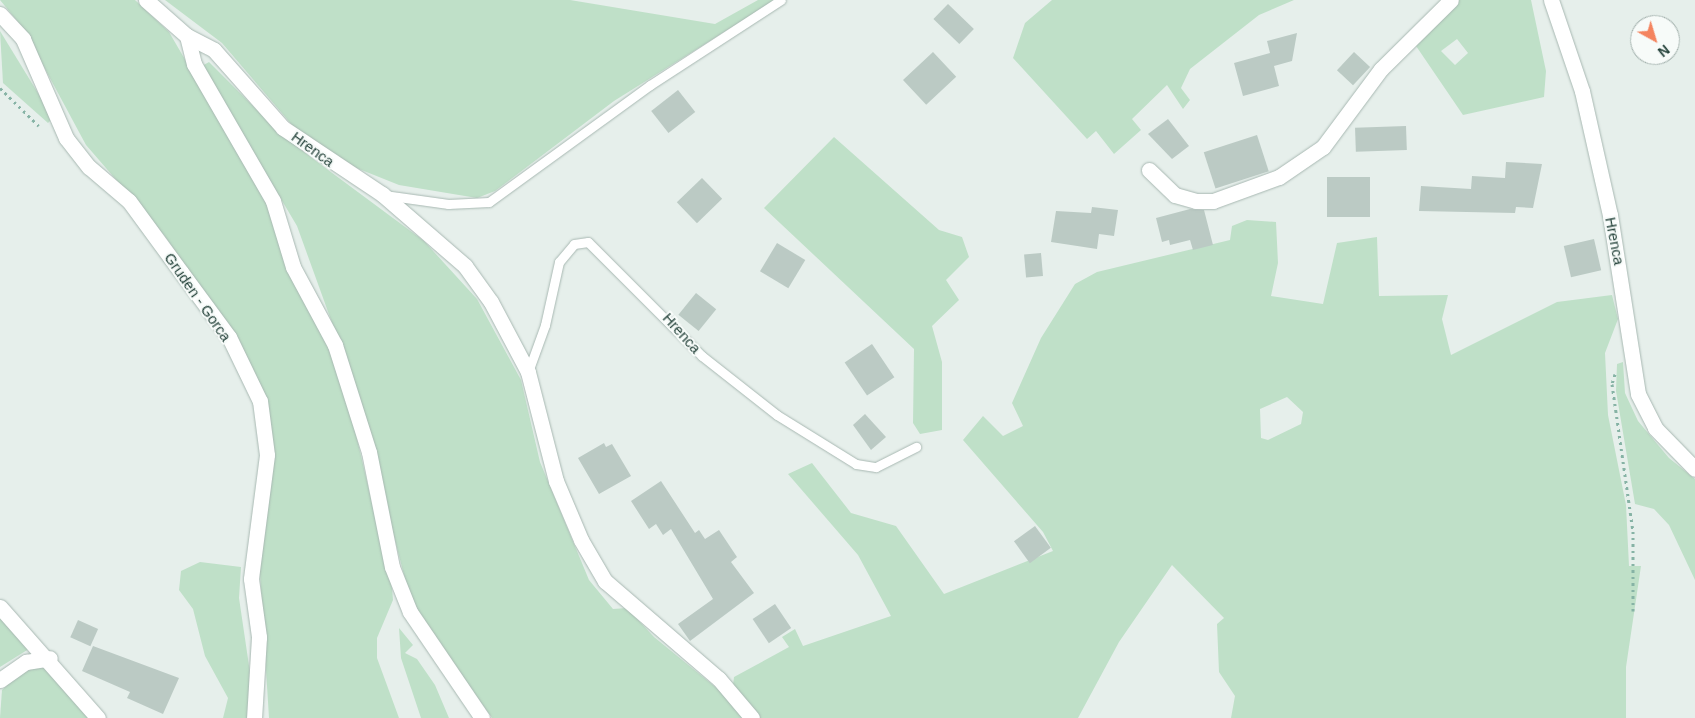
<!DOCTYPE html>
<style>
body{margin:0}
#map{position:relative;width:1695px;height:718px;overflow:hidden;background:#e6efeb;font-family:Arial,sans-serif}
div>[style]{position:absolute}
.green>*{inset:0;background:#bfe0c8}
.building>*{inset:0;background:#bbcac4;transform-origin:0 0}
.path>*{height:3px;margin-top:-1.5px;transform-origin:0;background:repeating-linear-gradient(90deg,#86b3a5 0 2.5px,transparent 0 6.5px)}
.roads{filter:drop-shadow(0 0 1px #a8b8b2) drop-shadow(0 0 1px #a8b8b2)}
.lane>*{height:9px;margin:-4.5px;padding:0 4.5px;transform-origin:4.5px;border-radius:4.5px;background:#fff}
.street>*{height:15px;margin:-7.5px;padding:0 7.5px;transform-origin:7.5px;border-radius:7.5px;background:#fff}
span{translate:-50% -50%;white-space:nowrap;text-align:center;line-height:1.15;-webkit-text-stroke:4px #f7fbf9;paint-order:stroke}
.street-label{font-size:15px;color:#24423a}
.north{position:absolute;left:1630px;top:15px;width:50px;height:50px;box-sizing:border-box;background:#f7fbf9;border:1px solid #a3b1ad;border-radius:50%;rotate:141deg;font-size:14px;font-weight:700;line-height:20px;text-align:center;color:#24423a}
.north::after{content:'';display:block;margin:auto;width:18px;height:22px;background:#f4845f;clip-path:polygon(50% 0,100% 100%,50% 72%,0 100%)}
</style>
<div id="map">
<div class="green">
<i style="clip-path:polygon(0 0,135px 0,169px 32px,236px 147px,274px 216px,346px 392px,392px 588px,393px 600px,377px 638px,377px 658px,399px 718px,269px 718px,259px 558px,274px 450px,236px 338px,164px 235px,86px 145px,23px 28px)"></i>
<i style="clip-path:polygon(165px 0,570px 0,715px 24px,758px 0,775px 0,614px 101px,495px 191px,477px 198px,399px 185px,349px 165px,292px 125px,222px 43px)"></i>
<i style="clip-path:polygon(1052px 0,1294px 0,1259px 15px,1190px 69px,1181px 88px,1190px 100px,1183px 109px,1167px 85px,1132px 119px,1141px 130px,1114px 154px,1096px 131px,1087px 139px,1013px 58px,1025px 23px)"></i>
<i style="clip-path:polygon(evenodd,1457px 0,1531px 0,1546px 71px,1544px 97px,1463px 115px,1414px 43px,1457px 0,1457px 39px,1468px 53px,1455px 65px,1441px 51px,1457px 39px)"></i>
<i style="clip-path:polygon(0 31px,41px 98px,51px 120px,48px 123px,3px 83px)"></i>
<i style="clip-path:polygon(209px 62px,285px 138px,424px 241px,477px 299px,521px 380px,540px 462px,589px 580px,613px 609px,627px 608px,654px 637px,719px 690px,744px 718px,492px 718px,412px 606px,356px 389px,297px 226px,202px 66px)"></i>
<i style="clip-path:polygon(834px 137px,939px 230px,962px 237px,969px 257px,946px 280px,959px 300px,932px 326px,942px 362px,942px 430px,920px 434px,913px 423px,914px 349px,764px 208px)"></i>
<i style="clip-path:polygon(evenodd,1247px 220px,1276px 222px,1278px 263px,1271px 296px,1323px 304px,1337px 243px,1377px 237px,1379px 296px,1448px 295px,1442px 319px,1451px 355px,1557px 302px,1612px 295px,1618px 319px,1605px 353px,1608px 415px,1626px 505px,1629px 566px,1641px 566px,1626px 667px,1626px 718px,1231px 718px,1235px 696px,1219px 672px,1217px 624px,1224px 618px,1172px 565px,1119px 642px,1078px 718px,760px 718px,733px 685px,734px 677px,789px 647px,782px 637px,795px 629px,803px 646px,891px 616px,858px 555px,788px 474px,812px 463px,851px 513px,896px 526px,944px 594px,1053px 551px,1043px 532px,963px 440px,983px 416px,1003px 436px,1023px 426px,1012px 403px,1041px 338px,1075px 284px,1097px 272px,1230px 240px,1232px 226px,1247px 220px,1287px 397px,1303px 412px,1301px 424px,1268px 440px,1261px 438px,1260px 409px,1287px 397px)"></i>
<i style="clip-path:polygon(1623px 362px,1625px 393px,1638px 421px,1669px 458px,1695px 479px,1695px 580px,1669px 525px,1654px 509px,1635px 504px,1616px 391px,1617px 364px)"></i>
<i style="clip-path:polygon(200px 562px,241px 567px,239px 598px,252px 686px,249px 718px,223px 718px,228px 698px,205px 656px,193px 609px,179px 590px,181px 571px)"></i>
<i style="clip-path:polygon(0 608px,32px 647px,0 667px)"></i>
<i style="clip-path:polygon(399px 628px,413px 645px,405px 653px,417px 659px,435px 685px,449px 718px,421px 718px,401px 658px)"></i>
<i style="clip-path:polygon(41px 666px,58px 680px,91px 718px,0 718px,2px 690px,26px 668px)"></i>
</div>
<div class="building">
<i style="left:948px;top:4px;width:36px;height:21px;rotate:44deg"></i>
<i style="clip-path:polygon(1297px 33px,1292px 61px,1274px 66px,1279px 86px,1243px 96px,1234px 63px,1270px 53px,1267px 41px)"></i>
<i style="left:933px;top:52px;width:34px;height:41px;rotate:47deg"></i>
<i style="left:1354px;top:52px;width:22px;height:25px;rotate:43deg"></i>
<i style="left:678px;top:90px;width:28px;height:34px;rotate:52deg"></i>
<i style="clip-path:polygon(1168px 119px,1189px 146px,1172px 159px,1148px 134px)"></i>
<i style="left:1406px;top:126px;width:24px;height:51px;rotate:88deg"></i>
<i style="left:1257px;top:135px;width:38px;height:56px;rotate:72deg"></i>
<i style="clip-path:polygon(1506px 162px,1542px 164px,1533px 208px,1516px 207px,1515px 213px,1419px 211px,1421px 186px,1471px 189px,1472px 176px,1505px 178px)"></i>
<i style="left:1370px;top:177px;width:40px;height:43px;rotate:90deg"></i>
<i style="left:702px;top:178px;width:29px;height:35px;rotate:46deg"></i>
<i style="clip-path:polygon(1092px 207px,1118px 210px,1114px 236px,1099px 234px,1097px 249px,1051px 242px,1056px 211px,1091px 213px)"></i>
<i style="clip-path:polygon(1190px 209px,1204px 210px,1213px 245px,1193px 250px,1190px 240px,1170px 245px,1169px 240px,1162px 242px,1156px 218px)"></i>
<i style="left:1594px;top:239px;width:32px;height:31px;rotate:77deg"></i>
<i style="left:777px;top:243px;width:33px;height:33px;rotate:31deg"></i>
<i style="left:1041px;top:253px;width:23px;height:17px;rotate:85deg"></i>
<i style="left:696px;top:293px;width:26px;height:28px;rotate:39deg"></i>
<i style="left:872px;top:344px;width:40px;height:33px;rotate:56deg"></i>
<i style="clip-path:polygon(865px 414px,886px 437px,871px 450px,853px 425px)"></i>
<i style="clip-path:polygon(604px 443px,606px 447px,612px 444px,631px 476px,599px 494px,578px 458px)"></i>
<i style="clip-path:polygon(661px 481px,695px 533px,699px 530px,705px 539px,719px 530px,737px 557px,731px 562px,754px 593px,690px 641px,678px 624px,713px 599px,671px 529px,663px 535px,656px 524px,649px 529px,631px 501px)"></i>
<i style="left:1035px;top:526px;width:27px;height:26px;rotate:54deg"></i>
<i style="left:775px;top:604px;width:29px;height:27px;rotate:56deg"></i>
<i style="left:78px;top:620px;width:22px;height:19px;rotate:24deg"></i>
<i style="clip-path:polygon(93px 646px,179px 678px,163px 714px,127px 698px,130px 692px,82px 671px)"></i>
</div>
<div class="path">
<i style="left:0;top:88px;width:54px;rotate:44.3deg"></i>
<i style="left:1615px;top:374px;width:10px;rotate:107deg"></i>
<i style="left:1612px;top:384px;width:148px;rotate:81.9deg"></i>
<i style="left:1633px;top:531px;width:80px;rotate:90deg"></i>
</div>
<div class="roads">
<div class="lane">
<i style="left:384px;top:195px;width:65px;rotate:8deg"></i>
<i style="left:448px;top:204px;width:41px;rotate:-2.8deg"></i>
<i style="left:489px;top:202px;width:199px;rotate:-36deg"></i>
<i style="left:650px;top:85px;width:156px;rotate:-33deg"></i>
<i style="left:528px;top:372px;width:50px;rotate:-70.1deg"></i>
<i style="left:545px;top:325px;width:65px;rotate:-77.5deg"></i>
<i style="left:559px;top:262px;width:23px;rotate:-50deg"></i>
<i style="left:574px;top:244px;width:14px;rotate:-8deg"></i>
<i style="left:588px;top:242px;width:161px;rotate:45deg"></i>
<i style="left:702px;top:356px;width:95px;rotate:38.2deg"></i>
<i style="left:777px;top:415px;width:93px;rotate:31.8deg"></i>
<i style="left:856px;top:464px;width:20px;rotate:9deg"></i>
<i style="left:876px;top:467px;width:45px;rotate:-26.6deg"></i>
</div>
<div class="street">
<i style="left:146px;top:0;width:55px;rotate:41.3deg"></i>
<i style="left:187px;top:36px;width:30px;rotate:27deg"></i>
<i style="left:214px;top:50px;width:104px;rotate:48.5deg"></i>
<i style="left:283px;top:128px;width:119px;rotate:33.7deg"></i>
<i style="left:382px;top:194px;width:110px;rotate:40.9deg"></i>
<i style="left:465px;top:266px;width:44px;rotate:54.2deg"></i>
<i style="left:491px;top:302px;width:79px;rotate:62.1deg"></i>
<i style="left:528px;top:372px;width:113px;rotate:75.6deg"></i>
<i style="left:556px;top:481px;width:64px;rotate:67deg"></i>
<i style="left:581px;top:540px;width:48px;rotate:59.7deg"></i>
<i style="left:605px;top:581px;width:150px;rotate:40.7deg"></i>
<i style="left:719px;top:679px;width:51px;rotate:49.8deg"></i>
<i style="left:1551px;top:0;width:96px;rotate:71.2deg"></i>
<i style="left:1582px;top:91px;width:127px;rotate:77.3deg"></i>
<i style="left:1610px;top:215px;width:181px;rotate:81.1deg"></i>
<i style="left:1638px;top:394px;width:38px;rotate:63deg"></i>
<i style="left:1655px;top:428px;width:57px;rotate:45.7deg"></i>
<i style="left:0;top:14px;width:34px;rotate:47deg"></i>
<i style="left:23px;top:39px;width:108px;rotate:66.5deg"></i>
<i style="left:66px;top:138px;width:37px;rotate:52deg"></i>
<i style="left:89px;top:167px;width:52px;rotate:40.4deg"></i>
<i style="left:129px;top:201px;width:88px;rotate:53.8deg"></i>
<i style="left:181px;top:272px;width:81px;rotate:53.6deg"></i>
<i style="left:229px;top:337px;width:71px;rotate:64.2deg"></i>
<i style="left:260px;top:401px;width:54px;rotate:82.6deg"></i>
<i style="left:267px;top:455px;width:125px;rotate:97.4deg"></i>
<i style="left:251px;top:579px;width:59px;rotate:82.1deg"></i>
<i style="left:259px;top:637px;width:81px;rotate:93.5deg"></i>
<i style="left:187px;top:36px;width:29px;rotate:76deg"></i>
<i style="left:194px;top:64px;width:158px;rotate:60deg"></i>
<i style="left:273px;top:201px;width:69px;rotate:73.1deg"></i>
<i style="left:293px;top:267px;width:89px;rotate:61.7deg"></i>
<i style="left:335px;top:345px;width:112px;rotate:72.4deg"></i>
<i style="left:369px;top:452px;width:117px;rotate:78.7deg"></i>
<i style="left:392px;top:567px;width:48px;rotate:68.2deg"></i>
<i style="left:410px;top:612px;width:128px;rotate:55.8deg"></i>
<i style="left:1149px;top:170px;width:36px;rotate:44deg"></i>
<i style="left:1175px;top:195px;width:22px;rotate:16deg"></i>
<i style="left:1196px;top:201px;width:17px"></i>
<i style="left:1213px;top:201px;width:70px;rotate:-20deg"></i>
<i style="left:1279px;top:177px;width:53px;rotate:-34.3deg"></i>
<i style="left:1323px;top:147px;width:97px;rotate:-53.4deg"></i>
<i style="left:1381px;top:69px;width:98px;rotate:-44.6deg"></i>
<i style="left:0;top:607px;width:148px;rotate:48.6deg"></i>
<i style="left:0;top:680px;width:32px;rotate:-35deg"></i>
<i style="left:26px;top:662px;width:24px;rotate:-9deg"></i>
</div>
</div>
<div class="street-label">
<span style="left:313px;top:149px;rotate:36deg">Hrenca</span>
<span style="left:1615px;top:241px;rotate:79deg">Hrenca</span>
<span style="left:198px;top:297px;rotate:55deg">Gruden - Gorca</span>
<span style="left:682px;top:333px;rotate:48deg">Hrenca</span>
</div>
<div class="north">N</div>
</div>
